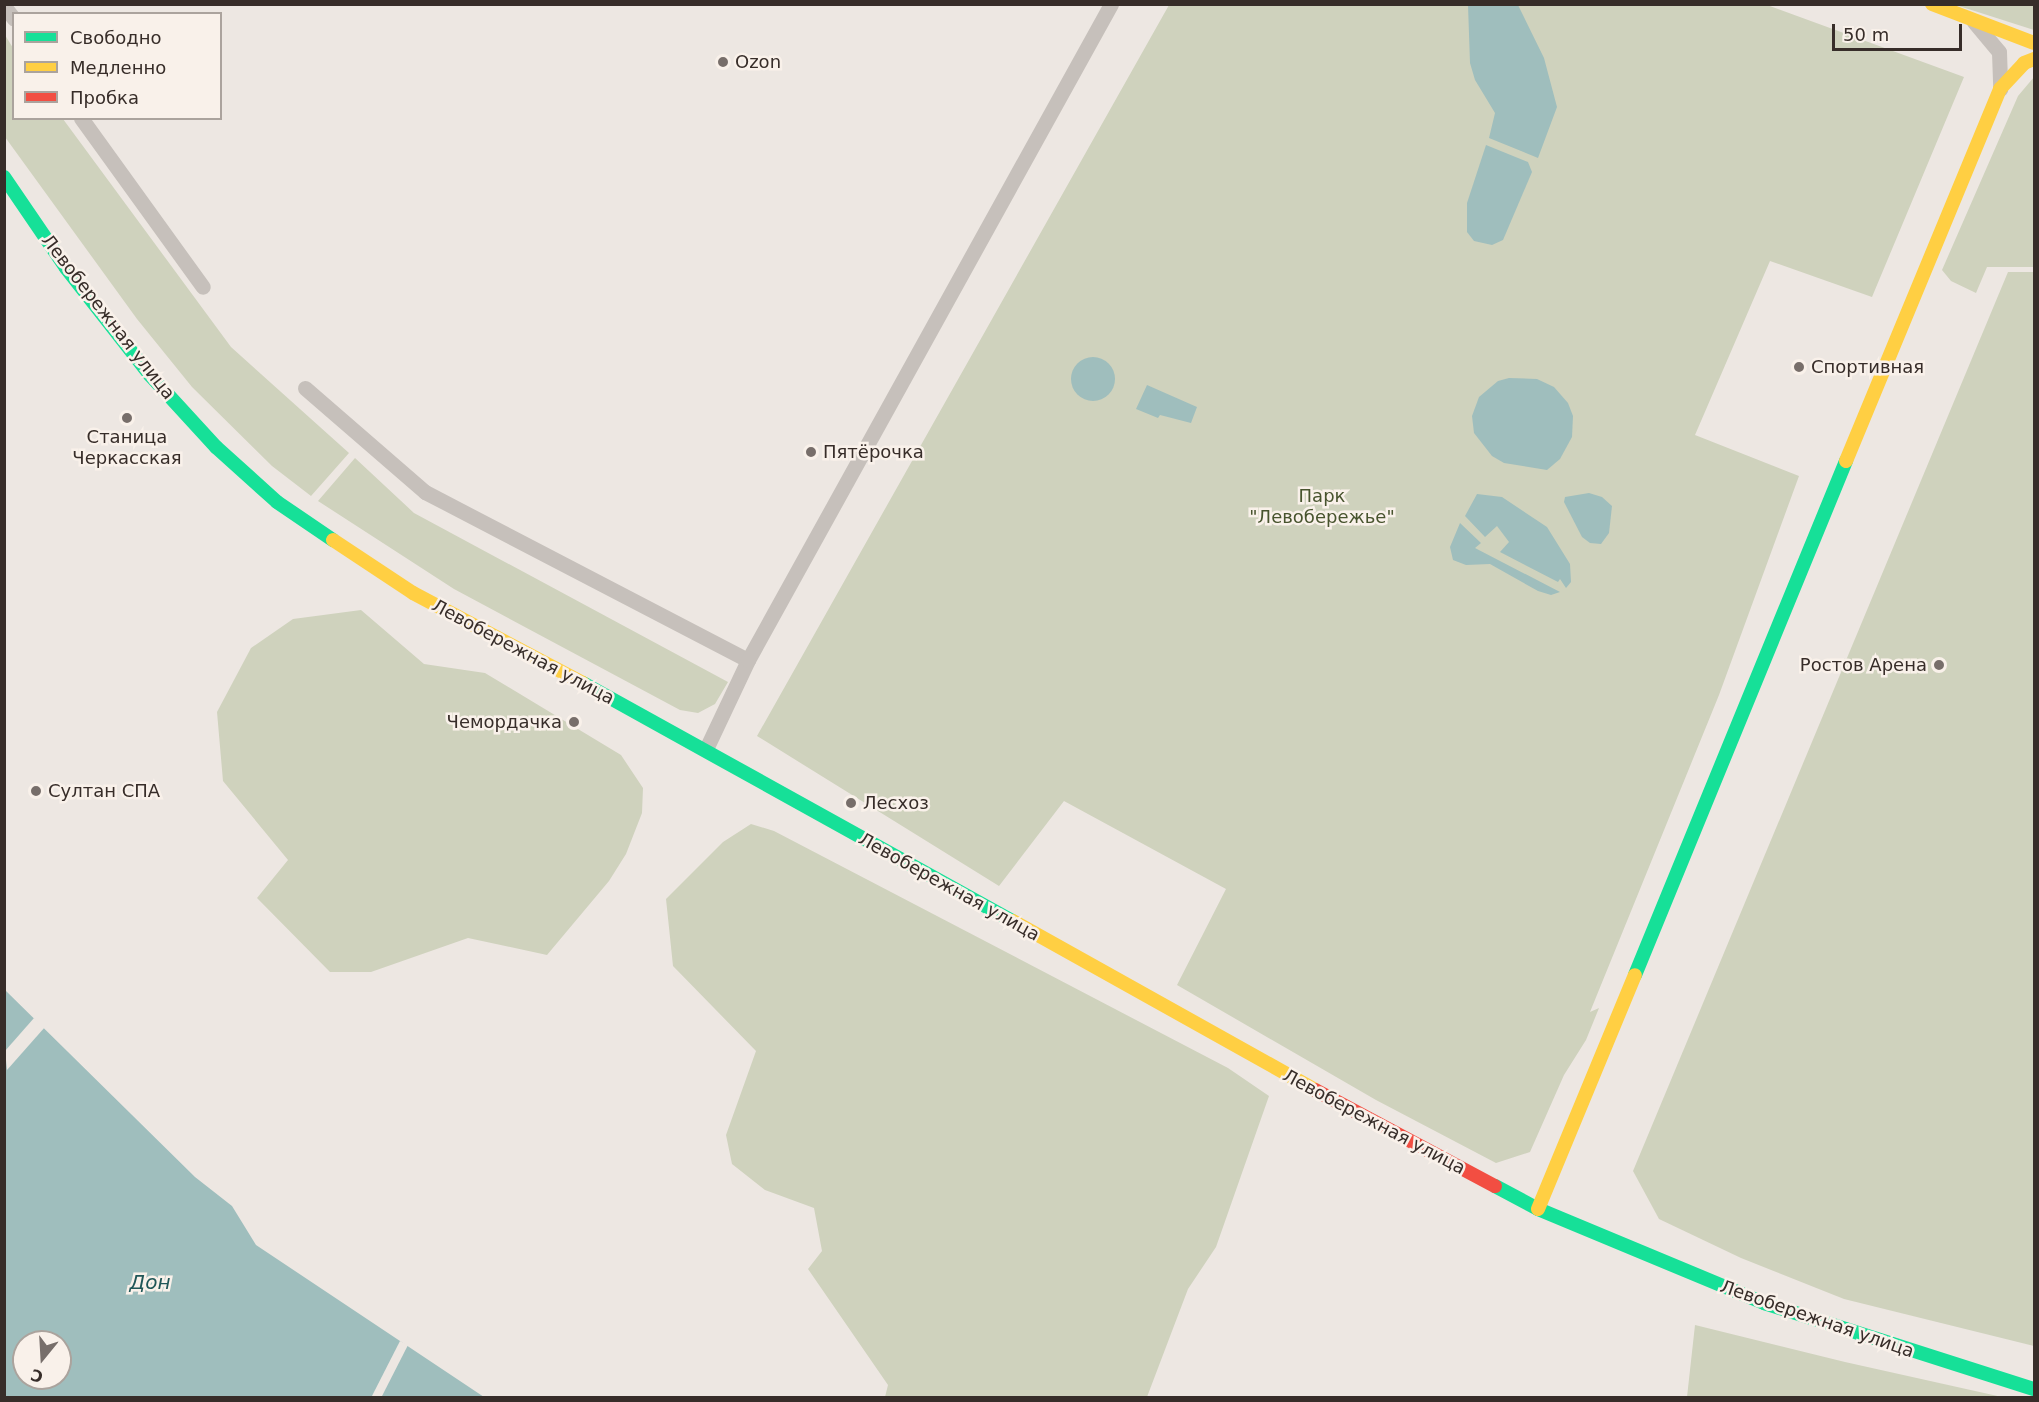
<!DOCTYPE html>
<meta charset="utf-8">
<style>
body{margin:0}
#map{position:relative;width:2039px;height:1402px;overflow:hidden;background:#ede7e2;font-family:"DejaVu Sans",sans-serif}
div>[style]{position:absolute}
.green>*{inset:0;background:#cfd2bd}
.water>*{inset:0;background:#9fbebd}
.round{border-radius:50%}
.pier>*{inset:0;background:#ede7e2;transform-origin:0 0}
.street>*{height:15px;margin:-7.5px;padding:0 7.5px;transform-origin:7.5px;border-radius:7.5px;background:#c6c0bb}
.fast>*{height:14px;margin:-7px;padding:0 7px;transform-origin:7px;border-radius:7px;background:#16e098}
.slow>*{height:14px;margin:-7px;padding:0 7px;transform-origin:7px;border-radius:7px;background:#ffcf43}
.jam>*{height:14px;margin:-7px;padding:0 7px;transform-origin:7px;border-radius:7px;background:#f24e42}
.dots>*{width:16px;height:16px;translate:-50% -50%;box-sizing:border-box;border:3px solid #f9f1ea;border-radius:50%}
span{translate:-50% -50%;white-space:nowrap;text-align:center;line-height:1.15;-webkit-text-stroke:5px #f9f1ea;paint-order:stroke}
.poi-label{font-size:18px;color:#372d29}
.left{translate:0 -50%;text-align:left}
.right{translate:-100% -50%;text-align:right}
.street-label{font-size:18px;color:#372d29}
.park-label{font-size:18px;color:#48542e}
.water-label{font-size:20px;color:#205657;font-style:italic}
.frame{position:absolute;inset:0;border:6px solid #372d29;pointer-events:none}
.legend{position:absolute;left:12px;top:12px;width:210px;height:108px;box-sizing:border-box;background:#f9f1ea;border:2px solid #aba39d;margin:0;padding:8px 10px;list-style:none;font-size:18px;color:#372d29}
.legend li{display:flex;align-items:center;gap:12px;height:30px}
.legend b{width:30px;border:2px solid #aba39d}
.north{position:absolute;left:12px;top:1330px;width:60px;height:60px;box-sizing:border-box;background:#f9f1ea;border:2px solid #aba39d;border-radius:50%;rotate:198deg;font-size:16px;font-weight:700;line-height:24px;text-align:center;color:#372d29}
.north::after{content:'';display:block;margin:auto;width:21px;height:27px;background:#776e6a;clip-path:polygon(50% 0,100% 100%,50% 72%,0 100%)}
.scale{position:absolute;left:1832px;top:24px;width:130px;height:27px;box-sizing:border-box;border:3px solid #372d29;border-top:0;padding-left:8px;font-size:18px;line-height:21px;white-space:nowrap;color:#372d29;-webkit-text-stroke:4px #f9f1ea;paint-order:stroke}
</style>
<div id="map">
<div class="green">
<i style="clip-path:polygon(1169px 5px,1767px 5px,1964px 77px,1872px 297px,1770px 261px,1695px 435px,1799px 476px,1719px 695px,1590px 1012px,1599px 1008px,1586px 1040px,1564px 1075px,1530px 1152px,1496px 1163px,1376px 1100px,1177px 985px,1226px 889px,1064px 801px,999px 886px,757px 736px)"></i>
<i style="clip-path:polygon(1956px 5px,2034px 5px,2034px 30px,1959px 6px)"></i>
<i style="clip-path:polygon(5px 35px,13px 48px,14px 118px,63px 119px,231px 347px,349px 453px,311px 496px,272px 466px,192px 387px,137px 319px,5px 137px)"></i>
<i style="clip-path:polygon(2034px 77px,2034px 267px,1987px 267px,1976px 293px,1951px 281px,1942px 270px,2018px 96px)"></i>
<i style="clip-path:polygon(2008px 272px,2034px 272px,2034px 1346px,1844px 1299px,1741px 1258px,1659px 1219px,1633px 1171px)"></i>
<i style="clip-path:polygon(355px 458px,414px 513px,728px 682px,715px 704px,698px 713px,680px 710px,454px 589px,318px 501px)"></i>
<i style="clip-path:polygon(361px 610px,424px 664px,485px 673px,621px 755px,643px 788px,642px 813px,626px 854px,609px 881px,547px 955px,468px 938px,371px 972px,330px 972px,257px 898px,288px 860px,223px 781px,217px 712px,251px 648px,293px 619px)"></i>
<i style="clip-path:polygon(751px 824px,774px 831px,1228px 1068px,1269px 1096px,1216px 1247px,1188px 1289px,1147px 1397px,885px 1397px,888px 1385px,808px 1269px,822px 1251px,814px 1208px,765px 1190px,732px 1164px,726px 1135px,756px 1051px,673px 966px,666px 899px,723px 842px)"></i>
<i style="clip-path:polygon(1695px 1325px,1845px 1362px,2002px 1397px,1687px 1397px)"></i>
</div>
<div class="water">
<i style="clip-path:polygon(1468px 5px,1518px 5px,1544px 58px,1557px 107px,1538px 158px,1489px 138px,1495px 113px,1475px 80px,1470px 63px)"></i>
<i style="clip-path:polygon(1486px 145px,1528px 162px,1532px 172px,1503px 240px,1492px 245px,1474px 241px,1467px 232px,1467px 203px)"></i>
<i class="round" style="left:1071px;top:357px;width:44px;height:44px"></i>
<i style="clip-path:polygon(1509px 378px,1537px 379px,1554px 387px,1568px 403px,1573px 416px,1572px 437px,1560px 459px,1547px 470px,1504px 463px,1492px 456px,1474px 433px,1472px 416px,1479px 397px,1498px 381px)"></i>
<i style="clip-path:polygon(1147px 385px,1197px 407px,1191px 423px,1160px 415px,1158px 418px,1136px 409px)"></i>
<i style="clip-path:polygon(1589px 493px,1602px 497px,1612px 506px,1609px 533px,1601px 544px,1590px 543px,1582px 537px,1564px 502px,1565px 497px)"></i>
<i style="clip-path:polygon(1477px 494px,1502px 497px,1547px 527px,1570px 564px,1571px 582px,1566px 588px,1560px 579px,1558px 582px,1500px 552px,1509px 542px,1497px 526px,1485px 537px,1465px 516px)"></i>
<i style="clip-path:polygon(1460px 523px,1481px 543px,1475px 548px,1560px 592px,1551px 595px,1538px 591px,1490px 564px,1466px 565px,1453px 560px,1450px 547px)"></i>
<i style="clip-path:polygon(evenodd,4px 989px,195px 1177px,232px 1206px,256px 1245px,484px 1397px,5px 1397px,4px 989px,24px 1342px,60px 1342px,60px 1378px,24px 1378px,24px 1342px)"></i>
</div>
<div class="pier">
<i style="clip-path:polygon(34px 1018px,45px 1027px,7px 1070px,5px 1051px)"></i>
<i style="left:400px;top:1341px;width:9px;height:62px;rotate:27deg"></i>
</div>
<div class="street">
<i style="left:4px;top:6px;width:16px;rotate:52deg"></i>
<i style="left:1974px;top:22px;width:39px;rotate:50deg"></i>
<i style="left:1999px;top:52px;width:37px;rotate:88deg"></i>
<i style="left:81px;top:118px;width:208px;rotate:54.2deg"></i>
<i style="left:305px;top:388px;width:159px;rotate:40.9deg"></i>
<i style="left:425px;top:492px;width:364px;rotate:27.5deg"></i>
<i style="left:706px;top:749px;width:98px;rotate:-64.7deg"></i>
<i style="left:748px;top:660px;width:750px;rotate:-61.04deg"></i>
</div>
<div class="fast">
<i style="left:4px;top:177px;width:110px;rotate:55.7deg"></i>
<i style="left:66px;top:268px;width:136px;rotate:51.9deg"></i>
<i style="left:150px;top:375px;width:98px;rotate:47.5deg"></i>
<i style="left:216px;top:447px;width:82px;rotate:42deg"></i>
<i style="left:277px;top:502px;width:68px;rotate:34.2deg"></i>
<i style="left:583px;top:683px;width:491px;rotate:29deg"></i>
<i style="left:1635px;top:975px;width:556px;rotate:-67.68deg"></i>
<i style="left:1495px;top:1186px;width:49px;rotate:28.1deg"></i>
<i style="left:1538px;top:1209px;width:245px;rotate:22.6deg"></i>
<i style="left:1764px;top:1303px;width:283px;rotate:17.7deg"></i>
</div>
<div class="slow">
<i style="left:1932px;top:4px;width:109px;rotate:20.9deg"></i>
<i style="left:1846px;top:461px;width:403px;rotate:-67.5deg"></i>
<i style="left:2000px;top:89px;width:35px;rotate:-47deg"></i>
<i style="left:2024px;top:63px;width:11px;rotate:-22deg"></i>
<i style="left:333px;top:540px;width:96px;rotate:33.5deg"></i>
<i style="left:413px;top:593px;width:192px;rotate:27.9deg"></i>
<i style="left:1013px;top:921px;width:346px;rotate:29.2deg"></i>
<i style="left:1538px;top:1209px;width:253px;rotate:-67.5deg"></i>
</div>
<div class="jam">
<i style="left:1315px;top:1090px;width:204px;rotate:28.1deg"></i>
</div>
<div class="dots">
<i style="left:723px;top:62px;background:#776e6a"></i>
<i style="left:1799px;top:367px;background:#776e6a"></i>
<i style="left:127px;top:418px;background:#776e6a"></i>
<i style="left:811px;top:452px;background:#776e6a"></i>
<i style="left:1939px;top:665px;background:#776e6a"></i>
<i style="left:574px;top:722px;background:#776e6a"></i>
<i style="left:36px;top:791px;background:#776e6a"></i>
<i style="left:851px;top:803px;background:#776e6a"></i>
</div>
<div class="poi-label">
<span class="left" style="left:735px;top:62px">Ozon</span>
<span class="left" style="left:1811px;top:367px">Спортивная</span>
<span style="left:127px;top:448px">Станица<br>Черкасская</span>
<span class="left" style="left:823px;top:452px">Пятёрочка</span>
<span class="right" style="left:1927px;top:665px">Ростов Арена</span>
<span class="right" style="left:562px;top:722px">Чемордачка</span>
<span class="left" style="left:48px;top:791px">Султан СПА</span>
<span class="left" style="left:863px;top:803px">Лесхоз</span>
</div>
<div class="street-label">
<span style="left:108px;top:317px;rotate:52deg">Левобережная улица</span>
<span style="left:523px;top:652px;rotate:28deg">Левобережная улица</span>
<span style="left:949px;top:887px;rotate:29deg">Левобережная улица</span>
<span style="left:1374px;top:1122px;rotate:28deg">Левобережная улица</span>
<span style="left:1817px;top:1319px;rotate:19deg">Левобережная улица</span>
</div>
<div class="park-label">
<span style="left:1322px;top:507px">Парк<br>"Левобережье"</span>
</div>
<div class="water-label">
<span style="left:150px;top:1282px">Дон</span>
</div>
<div class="frame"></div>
<ul class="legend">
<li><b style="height:8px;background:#16e098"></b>Свободно</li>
<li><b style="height:8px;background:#ffcf43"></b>Медленно</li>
<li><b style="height:8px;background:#f24e42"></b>Пробка</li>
</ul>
<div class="north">С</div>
<div class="scale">50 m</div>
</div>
